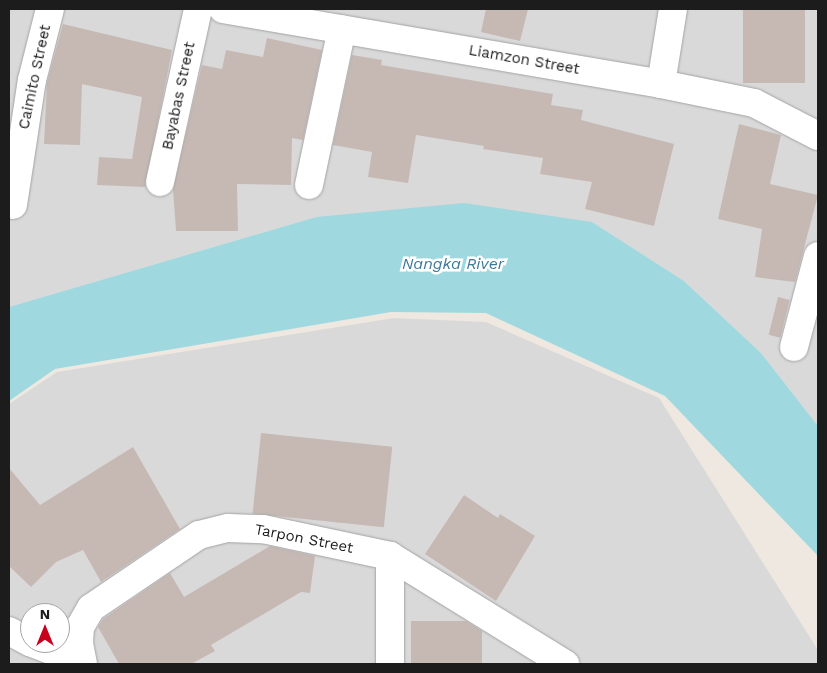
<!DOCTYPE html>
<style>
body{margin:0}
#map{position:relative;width:827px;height:673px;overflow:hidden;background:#eee8e1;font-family:"Work Sans",sans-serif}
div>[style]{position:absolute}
.residential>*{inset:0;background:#dad9d9}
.water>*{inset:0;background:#9fd9df}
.building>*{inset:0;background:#c6b9b4;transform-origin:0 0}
.roads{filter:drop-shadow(0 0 1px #a3a3a3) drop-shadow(0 0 1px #a3a3a3)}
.minor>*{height:28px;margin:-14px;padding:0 14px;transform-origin:14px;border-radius:14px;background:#fff}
span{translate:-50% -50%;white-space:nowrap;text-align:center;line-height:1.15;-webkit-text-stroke:5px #fff;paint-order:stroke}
.street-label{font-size:15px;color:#1c1c1c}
.water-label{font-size:16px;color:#3d7898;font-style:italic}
.frame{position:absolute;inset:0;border:10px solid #1c1c1c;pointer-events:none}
.north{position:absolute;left:20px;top:603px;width:50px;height:50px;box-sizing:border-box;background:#fff;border:1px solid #a4a4a4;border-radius:50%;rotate:0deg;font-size:14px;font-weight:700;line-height:20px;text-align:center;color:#1c1c1c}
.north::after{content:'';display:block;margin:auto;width:18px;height:22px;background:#c8001e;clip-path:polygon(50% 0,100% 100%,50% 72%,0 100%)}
</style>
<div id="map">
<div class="residential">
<i style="clip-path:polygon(9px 9px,818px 9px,818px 426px,761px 353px,684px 281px,592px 222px,316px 217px,9px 307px)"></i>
<i style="clip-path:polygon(evenodd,394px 318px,486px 322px,659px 398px,818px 650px,818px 664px,9px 664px,9px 404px,57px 372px,394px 318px,30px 613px,60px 613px,60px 643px,30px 643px,30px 613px)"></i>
</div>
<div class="water">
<i style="clip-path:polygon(464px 203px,592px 222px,684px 281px,761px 353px,818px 426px,818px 556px,665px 396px,486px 313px,391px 312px,55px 369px,9px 401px,9px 307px,316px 217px)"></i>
</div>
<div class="building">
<i style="clip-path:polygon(486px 9px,528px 9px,520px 41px,481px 32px)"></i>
<i style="left:743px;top:9px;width:62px;height:74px"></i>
<i style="clip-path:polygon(63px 24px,172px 50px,145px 187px,97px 185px,99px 157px,132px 159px,142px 97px,82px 84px,80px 145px,44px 144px,47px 83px)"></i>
<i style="clip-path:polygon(267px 38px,322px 50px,303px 140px,292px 138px,291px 185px,237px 184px,238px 231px,176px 231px,173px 189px,202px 65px,222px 69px,226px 50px,263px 57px)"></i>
<i style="clip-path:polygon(352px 55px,382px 60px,381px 65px,553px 94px,551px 105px,583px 110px,581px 120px,674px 144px,654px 226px,585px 209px,592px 182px,540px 174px,543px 158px,483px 149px,484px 146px,416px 135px,408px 183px,368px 177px,372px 152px,333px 145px)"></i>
<i style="clip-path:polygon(739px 124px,781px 135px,770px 184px,818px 195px,795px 282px,755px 277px,762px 229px,718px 219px)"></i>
<i style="left:778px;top:297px;width:12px;height:39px;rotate:14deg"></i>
<i style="left:261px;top:433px;width:132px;height:81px;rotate:6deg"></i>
<i style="clip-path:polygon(133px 447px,180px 529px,101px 582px,83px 550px,56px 562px,31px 587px,9px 566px,9px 468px,40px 505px)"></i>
<i style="clip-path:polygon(464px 495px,498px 518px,500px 514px,535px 536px,496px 601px,425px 554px)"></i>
<i style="clip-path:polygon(270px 546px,315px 556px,310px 593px,301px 592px,211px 645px,215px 651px,191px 664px,119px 664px,98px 627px,103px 619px,170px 573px,184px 597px)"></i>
<i style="clip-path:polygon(411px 621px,466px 621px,482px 631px,482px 664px,411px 664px)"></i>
</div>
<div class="roads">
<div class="minor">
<i style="left:223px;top:9px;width:444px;rotate:9.7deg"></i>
<i style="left:661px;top:84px;width:95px;rotate:11.5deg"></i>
<i style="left:754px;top:103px;width:72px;rotate:27.3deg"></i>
<i style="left:661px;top:84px;width:76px;rotate:-80.9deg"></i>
<i style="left:160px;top:182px;width:177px;rotate:-77.6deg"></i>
<i style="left:309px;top:185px;width:159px;rotate:-78.1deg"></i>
<i style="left:13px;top:205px;width:126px;rotate:-81.4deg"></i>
<i style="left:32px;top:80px;width:73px;rotate:-75.8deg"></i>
<i style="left:794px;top:347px;width:94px;rotate:-75.2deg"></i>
<i style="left:390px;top:556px;width:108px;rotate:90deg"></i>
<i style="left:9px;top:631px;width:24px;rotate:28deg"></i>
<i style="left:32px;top:643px;width:53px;rotate:20.8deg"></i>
<i style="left:83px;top:664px;width:20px;rotate:-101deg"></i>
<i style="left:79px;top:644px;width:17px;rotate:-87deg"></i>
<i style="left:80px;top:627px;width:22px;rotate:-60deg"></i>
<i style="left:91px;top:608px;width:130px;rotate:-34.1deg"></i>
<i style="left:199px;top:535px;width:30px;rotate:-14deg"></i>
<i style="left:228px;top:528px;width:35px;rotate:2deg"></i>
<i style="left:263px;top:529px;width:130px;rotate:12deg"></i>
<i style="left:390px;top:556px;width:206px;rotate:31.7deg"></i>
</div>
</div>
<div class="street-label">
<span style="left:524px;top:60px;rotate:10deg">Liamzon Street</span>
<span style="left:35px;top:77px;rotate:-78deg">Caimito Street</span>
<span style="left:179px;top:96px;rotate:-78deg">Bayabas Street</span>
<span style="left:304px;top:539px;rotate:11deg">Tarpon Street</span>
</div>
<div class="water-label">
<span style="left:453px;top:264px">Nangka River</span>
</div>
<div class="frame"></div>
<div class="north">N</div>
</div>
